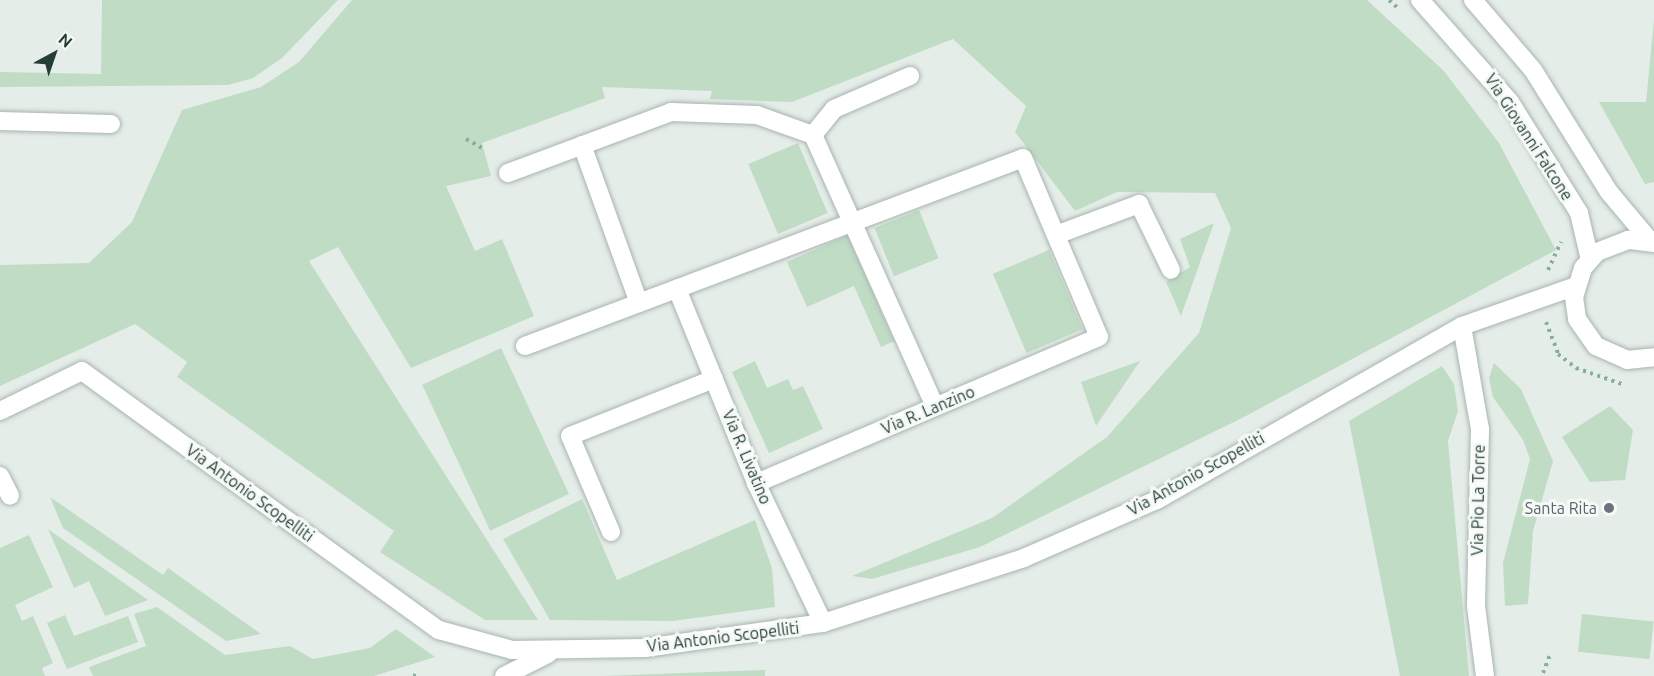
<!DOCTYPE html>
<style>
body{margin:0}
#map{position:relative;width:1654px;height:676px;overflow:hidden;background:#e5ede9;font-family:Ubuntu,sans-serif}
div>[style]{position:absolute}
.green>*{inset:0;background:#c0dcc5;transform-origin:0 0}
.path>*{height:4px;margin-top:-2px;transform-origin:0;background:repeating-linear-gradient(90deg,#88ae9f 0 3px,transparent 0 7.5px)}
.roads{filter:drop-shadow(0 0 2px #a8b5af) drop-shadow(0 0 2px #a8b5af)}
.minor>*{height:18px;margin:-9px;padding:0 9px;transform-origin:9px;border-radius:9px;background:#fff}
.dots>*{width:16px;height:16px;translate:-50% -50%;box-sizing:border-box;border:3px solid #f6faf7;border-radius:50%}
span{translate:-50% -50%;white-space:nowrap;text-align:center;line-height:1.15;-webkit-text-stroke:6px #f6faf7;paint-order:stroke}
.street-label{font-size:16px;color:#253e35}
.worship-label{font-size:16px;color:#5b616d}
.right{translate:-100% -50%;text-align:right}
.north{position:absolute;left:24px;top:24px;width:60px;height:60px;-webkit-text-stroke:4px #f6faf7;paint-order:stroke;rotate:40deg;font-size:16px;font-weight:700;line-height:24px;text-align:center;color:#253e35}
.north::after{content:'';display:block;margin:auto;width:21px;height:27px;background:#253e35;clip-path:polygon(50% 0,100% 100%,50% 72%,0 100%)}
</style>
<div id="map">
<div class="green">
<i style="clip-path:polygon(102px 0,338px 0,282px 58px,253px 78px,228px 85px,0 87px,0 72px,101px 74px)"></i>
<i style="clip-path:polygon(352px 0,1367px 0,1444px 71px,1499px 143px,1556px 250px,1244px 417px,980px 547px,872px 579px,852px 576px,992px 518px,1107px 437px,1199px 333px,1231px 228px,1215px 193px,1117px 192px,1075px 211px,1015px 132px,1026px 106px,953px 39px,792px 102px,710px 99px,712px 91px,602px 87px,605px 98px,482px 143px,491px 176px,446px 186px,475px 251px,502px 239px,534px 316px,411px 368px,338px 247px,309px 261px,538px 620px,485px 620px,380px 552px,394px 531px,177px 377px,187px 362px,135px 324px,0 386px,0 265px,89px 263px,132px 222px,182px 110px,261px 87px,299px 62px)"></i>
<i style="clip-path:polygon(1654px 20px,1654px 182px,1645px 184px,1599px 102px,1646px 102px)"></i>
<i style="left:798px;top:143px;width:76px;height:54px;rotate:67deg"></i>
<i style="left:919px;top:210px;width:52px;height:48px;rotate:68deg"></i>
<i style="clip-path:polygon(1214px 223px,1181px 316px,1166px 282px,1190px 267px,1180px 239px)"></i>
<i style="clip-path:polygon(848px 235px,894px 341px,881px 347px,854px 286px,807px 307px,787px 262px)"></i>
<i style="left:1049px;top:250px;width:86px;height:61px;rotate:67deg"></i>
<i style="left:501px;top:348px;width:161px;height:87px;rotate:65deg"></i>
<i style="clip-path:polygon(755px 361px,767px 388px,788px 379px,793px 390px,803px 386px,823px 429px,769px 453px,732px 372px)"></i>
<i style="clip-path:polygon(1140px 361px,1096px 426px,1081px 382px)"></i>
<i style="clip-path:polygon(1494px 363px,1521px 389px,1553px 461px,1533px 531px,1528px 604px,1505px 606px,1503px 563px,1530px 459px,1523px 440px,1493px 397px,1489px 378px)"></i>
<i style="clip-path:polygon(1442px 366px,1454px 384px,1458px 411px,1448px 441px,1469px 676px,1400px 676px,1349px 421px)"></i>
<i style="clip-path:polygon(1610px 406px,1633px 430px,1625px 480px,1590px 482px,1562px 437px)"></i>
<i style="clip-path:polygon(50px 497px,163px 575px,168px 568px,261px 634px,226px 641px,63px 528px)"></i>
<i style="clip-path:polygon(582px 499px,617px 580px,755px 520px,772px 568px,775px 607px,673px 621px,550px 620px,503px 539px)"></i>
<i style="clip-path:polygon(48px 529px,148px 600px,105px 616px,89px 581px,74px 588px)"></i>
<i style="clip-path:polygon(29px 535px,53px 587px,15px 605px,22px 621px,33px 616px,53px 663px,42px 668px,45px 676px,0 676px,0 548px)"></i>
<i style="clip-path:polygon(157px 607px,225px 655px,290px 646px,313px 659px,370px 648px,396px 629px,435px 657px,374px 676px,93px 676px,89px 667px,146px 646px,134px 614px)"></i>
<i style="left:1582px;top:614px;width:72px;height:38px;rotate:6deg"></i>
<i style="clip-path:polygon(65px 615px,74px 636px,128px 616px,138px 642px,67px 669px,47px 623px)"></i>
<i style="clip-path:polygon(765px 670px,765px 676px,602px 676px)"></i>
</div>
<div class="path">
<i style="left:1389px;top:0;width:12px;rotate:42deg"></i>
<i style="left:466px;top:139px;width:21px;rotate:29deg"></i>
<i style="left:1548px;top:270px;width:31px;rotate:-65deg"></i>
<i style="left:1546px;top:322px;width:34px;rotate:69deg"></i>
<i style="left:1558px;top:354px;width:23px;rotate:38deg"></i>
<i style="left:1576px;top:368px;width:49px;rotate:19.2deg"></i>
<i style="left:1543px;top:673px;width:19px;rotate:-69deg"></i>
<i style="left:413px;top:676px;width:7px;rotate:-16deg"></i>
</div>
<div class="roads">
<div class="minor">
<i style="left:1420px;top:0;width:136px;rotate:48.6deg"></i>
<i style="left:1510px;top:102px;width:131px;rotate:58.1deg"></i>
<i style="left:1579px;top:213px;width:48px;rotate:76.8deg"></i>
<i style="left:1473px;top:0;width:92px;rotate:49.4deg"></i>
<i style="left:1533px;top:70px;width:144px;rotate:58.1deg"></i>
<i style="left:1609px;top:192px;width:64px;rotate:50.1deg"></i>
<i style="left:0;top:121px;width:111px;rotate:1.5deg"></i>
<i style="left:813px;top:135px;width:33px;rotate:-51deg"></i>
<i style="left:834px;top:109px;width:83px;rotate:-23.5deg"></i>
<i style="left:582px;top:145px;width:168px;rotate:70.2deg"></i>
<i style="left:508px;top:173px;width:174px;rotate:-20.5deg"></i>
<i style="left:671px;top:112px;width:86px;rotate:2deg"></i>
<i style="left:757px;top:115px;width:59px;rotate:19.7deg"></i>
<i style="left:813px;top:135px;width:297px;rotate:65.8deg"></i>
<i style="left:1056px;top:235px;width:89px;rotate:-20.5deg"></i>
<i style="left:1139px;top:204px;width:73px;rotate:64.1deg"></i>
<i style="left:1654px;top:243px;width:26px;rotate:-173deg"></i>
<i style="left:1628px;top:240px;width:33px;rotate:159deg"></i>
<i style="left:1597px;top:252px;width:21px;rotate:131deg"></i>
<i style="left:1583px;top:268px;width:30px;rotate:107deg"></i>
<i style="left:1574px;top:297px;width:22px;rotate:82deg"></i>
<i style="left:1577px;top:319px;width:33px;rotate:55deg"></i>
<i style="left:1596px;top:346px;width:34px;rotate:24deg"></i>
<i style="left:1627px;top:360px;width:27px;rotate:-6deg"></i>
<i style="left:677px;top:289px;width:209px;rotate:67.8deg"></i>
<i style="left:756px;top:483px;width:155px;rotate:64.4deg"></i>
<i style="left:1462px;top:326px;width:105px;rotate:80.1deg"></i>
<i style="left:1480px;top:429px;width:177px;rotate:91.3deg"></i>
<i style="left:1476px;top:606px;width:71px;rotate:82.7deg"></i>
<i style="left:525px;top:346px;width:532px;rotate:-20.68deg"></i>
<i style="left:1023px;top:158px;width:194px;rotate:67deg"></i>
<i style="left:1099px;top:337px;width:373px;rotate:156.9deg"></i>
<i style="left:0;top:411px;width:91px;rotate:-26deg"></i>
<i style="left:82px;top:371px;width:441px;rotate:36deg"></i>
<i style="left:439px;top:630px;width:76px;rotate:15.3deg"></i>
<i style="left:512px;top:650px;width:133px;rotate:-0.9deg"></i>
<i style="left:645px;top:648px;width:180px;rotate:-8deg"></i>
<i style="left:823px;top:623px;width:211px;rotate:-17.9deg"></i>
<i style="left:1024px;top:558px;width:145px;rotate:-23.6deg"></i>
<i style="left:1157px;top:500px;width:351px;rotate:-29.7deg"></i>
<i style="left:1462px;top:326px;width:121px;rotate:-19.3deg"></i>
<i style="left:0;top:476px;width:22px;rotate:63deg"></i>
<i style="left:611px;top:532px;width:104px;rotate:-113.1deg"></i>
<i style="left:570px;top:436px;width:155px;rotate:-21.6deg"></i>
<i style="left:504px;top:676px;width:49px;rotate:-26.6deg"></i>
</div>
</div>
<div class="dots">
<i style="left:1609px;top:508px;background:#6b7280"></i>
</div>
<div class="street-label">
<span style="left:1529px;top:137px;rotate:57deg">Via Giovanni Falcone</span>
<span style="left:928px;top:410px;rotate:-23deg">Via R. Lanzino</span>
<span style="left:747px;top:457px;rotate:67deg">Via R. Livatino</span>
<span style="left:1196px;top:474px;rotate:-29deg">Via Antonio Scopelliti</span>
<span style="left:250px;top:493px;rotate:36deg">Via Antonio Scopelliti</span>
<span style="left:1478px;top:500px;rotate:-89deg">Via Pio La Torre</span>
<span style="left:723px;top:637px;rotate:-7deg">Via Antonio Scopelliti</span>
</div>
<div class="worship-label">
<span class="right" style="left:1597px;top:508px">Santa Rita</span>
</div>
<div class="north">N</div>
</div>
